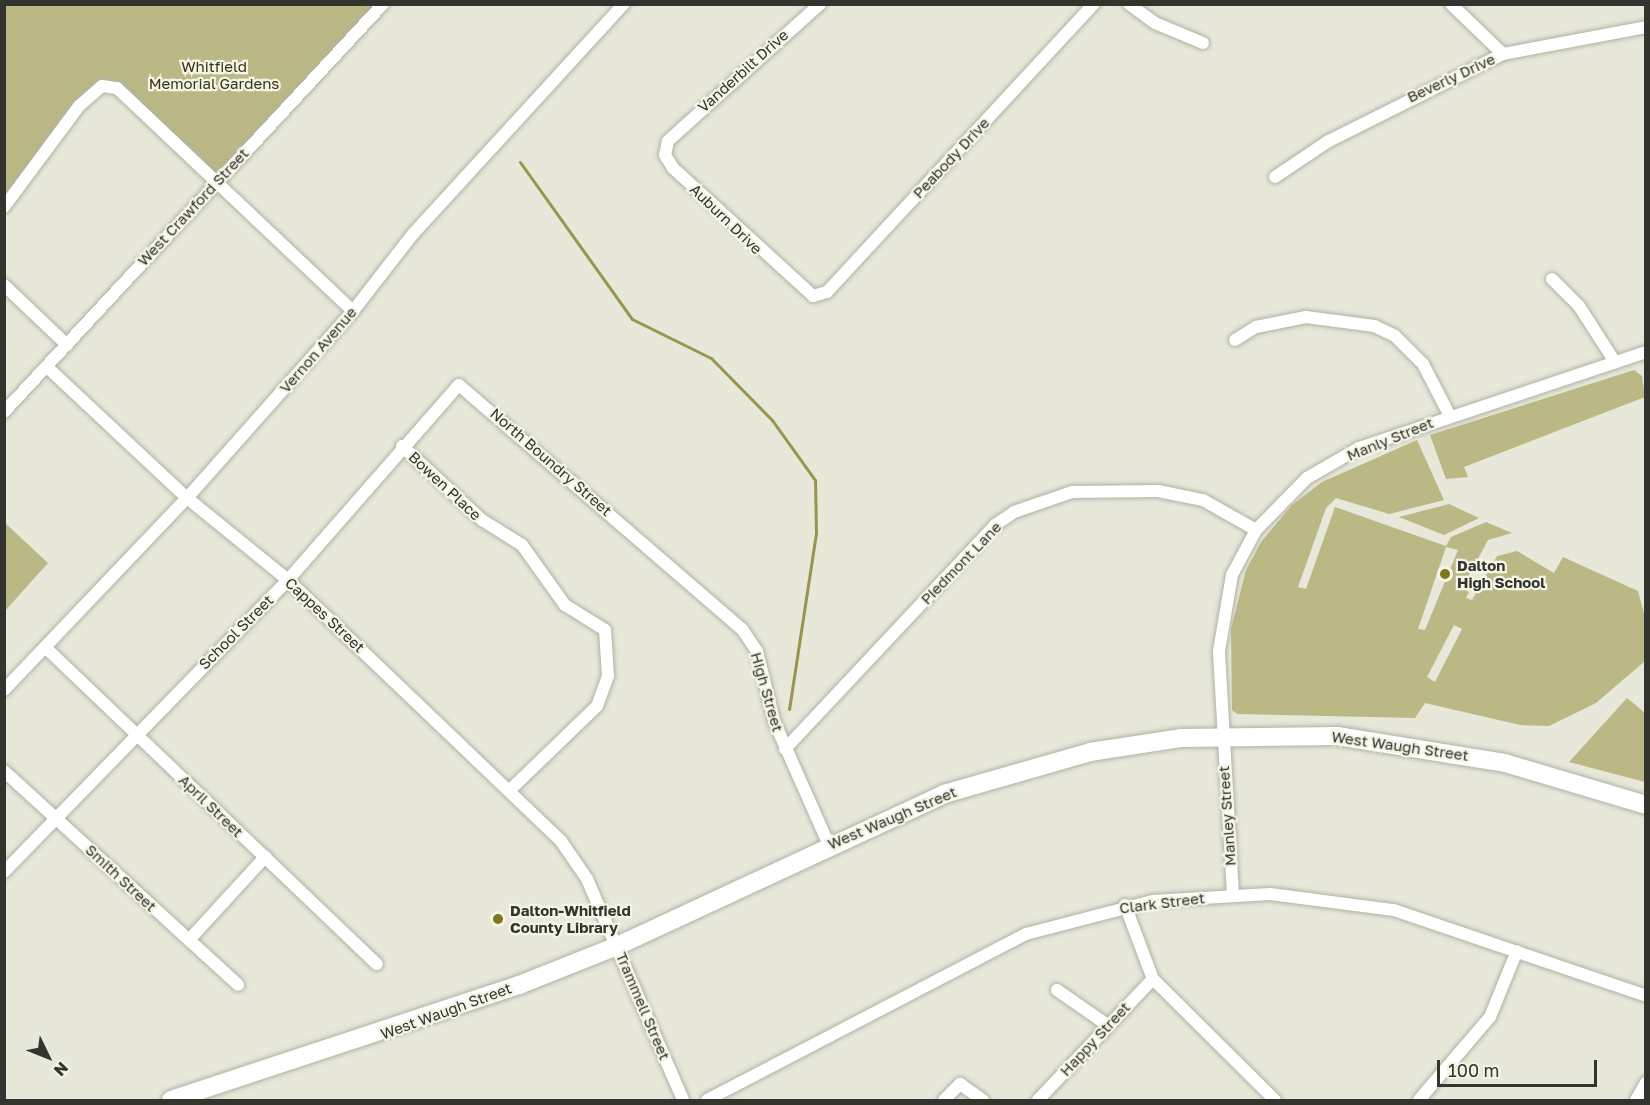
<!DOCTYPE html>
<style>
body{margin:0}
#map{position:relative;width:1650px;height:1105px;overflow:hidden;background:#e7e7da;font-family:"Golos Text",sans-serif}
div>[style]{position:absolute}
.green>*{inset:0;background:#bab884}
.stream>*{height:3px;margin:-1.5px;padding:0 1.5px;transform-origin:1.5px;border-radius:1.5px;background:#999550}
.roads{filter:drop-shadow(0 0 2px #b1b1a4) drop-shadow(0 0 2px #b1b1a4)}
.street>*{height:12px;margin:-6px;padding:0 6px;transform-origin:6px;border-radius:6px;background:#fff}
.secondary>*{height:18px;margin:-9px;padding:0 9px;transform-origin:9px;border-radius:9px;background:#fff}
.dots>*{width:16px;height:16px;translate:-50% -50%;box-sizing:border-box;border:3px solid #f4f4e7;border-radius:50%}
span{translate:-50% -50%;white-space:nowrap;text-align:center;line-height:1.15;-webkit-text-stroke:4.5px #f4f4e7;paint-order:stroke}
.park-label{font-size:15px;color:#363415}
.street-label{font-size:15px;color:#34342f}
.poi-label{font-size:15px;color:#34342f;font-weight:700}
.left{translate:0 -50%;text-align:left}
.frame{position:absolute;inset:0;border:6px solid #34342f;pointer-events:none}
.north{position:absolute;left:18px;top:1027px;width:60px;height:60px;-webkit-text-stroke:4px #f4f4e7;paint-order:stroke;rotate:133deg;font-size:16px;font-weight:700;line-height:24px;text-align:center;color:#34342f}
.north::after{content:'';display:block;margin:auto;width:21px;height:27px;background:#34342f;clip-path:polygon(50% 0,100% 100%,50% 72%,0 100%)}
.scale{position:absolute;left:1437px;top:1060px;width:160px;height:27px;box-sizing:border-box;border:3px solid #34342f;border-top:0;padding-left:8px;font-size:18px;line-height:21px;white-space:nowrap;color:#34342f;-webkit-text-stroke:4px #f4f4e7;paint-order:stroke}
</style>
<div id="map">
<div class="green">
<i style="clip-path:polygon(5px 5px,375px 5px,216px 174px,128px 90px,106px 79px,63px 117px,5px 197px)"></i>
<i style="clip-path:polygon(1634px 370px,1642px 376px,1645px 397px,1464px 467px,1468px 477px,1446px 479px,1430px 435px)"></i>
<i style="clip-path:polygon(evenodd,1417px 440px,1444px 500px,1389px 514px,1336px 498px,1326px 508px,1298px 587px,1306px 589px,1335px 507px,1446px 546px,1451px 537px,1486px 522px,1512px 533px,1488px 540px,1462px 588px,1469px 592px,1466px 598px,1472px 600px,1497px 556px,1517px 551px,1554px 573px,1563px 557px,1638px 591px,1645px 617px,1645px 661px,1596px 703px,1549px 726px,1520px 725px,1425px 703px,1415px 718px,1237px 714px,1232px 710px,1231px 629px,1246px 570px,1261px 542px,1292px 505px,1322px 482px,1417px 440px,1446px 547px,1458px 550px,1425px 630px,1418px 629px,1446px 547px,1417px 440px,1454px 625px,1462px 629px,1435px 682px,1427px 677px,1454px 625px)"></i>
<i style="clip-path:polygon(1449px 504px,1479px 518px,1444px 535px,1399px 517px)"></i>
<i style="clip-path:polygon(5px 523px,48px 563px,5px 611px,4px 611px)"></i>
<i style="clip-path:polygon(1627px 698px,1645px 713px,1645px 782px,1569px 762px)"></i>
</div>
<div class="stream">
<i style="left:520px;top:162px;width:193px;rotate:54.5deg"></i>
<i style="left:632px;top:319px;width:88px;rotate:26.3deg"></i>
<i style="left:711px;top:358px;width:87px;rotate:45.5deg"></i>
<i style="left:772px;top:420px;width:74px;rotate:54.4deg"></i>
<i style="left:815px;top:480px;width:53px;rotate:88.9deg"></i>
<i style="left:816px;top:533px;width:178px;rotate:98.7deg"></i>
</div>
<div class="roads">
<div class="street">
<i style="left:820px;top:4px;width:205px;rotate:138deg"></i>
<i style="left:668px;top:141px;width:14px;rotate:102deg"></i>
<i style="left:665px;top:155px;width:15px;rotate:58deg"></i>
<i style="left:673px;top:168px;width:190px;rotate:42.4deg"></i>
<i style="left:813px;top:296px;width:15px;rotate:-16deg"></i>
<i style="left:827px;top:292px;width:393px;rotate:-47.2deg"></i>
<i style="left:1129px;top:4px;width:32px;rotate:36deg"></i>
<i style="left:1155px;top:23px;width:52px;rotate:22.6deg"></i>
<i style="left:1451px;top:4px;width:72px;rotate:43.9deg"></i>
<i style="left:1275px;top:177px;width:63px;rotate:-33.9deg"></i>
<i style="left:1327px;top:142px;width:197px;rotate:-26.6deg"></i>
<i style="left:1503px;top:54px;width:146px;rotate:-10.7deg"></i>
<i style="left:4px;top:207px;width:126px;rotate:-53.4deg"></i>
<i style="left:79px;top:106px;width:30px;rotate:-41deg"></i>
<i style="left:102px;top:86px;width:15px;rotate:8deg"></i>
<i style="left:117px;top:88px;width:325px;rotate:43.4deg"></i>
<i style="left:1552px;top:279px;width:38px;rotate:45deg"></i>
<i style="left:1579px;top:306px;width:67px;rotate:57.3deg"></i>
<i style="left:4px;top:285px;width:87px;rotate:43.6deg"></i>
<i style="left:1235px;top:340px;width:25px;rotate:-32deg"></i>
<i style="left:1256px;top:327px;width:51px;rotate:-11.3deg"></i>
<i style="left:1306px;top:317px;width:69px;rotate:7.5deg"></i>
<i style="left:1374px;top:326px;width:23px;rotate:25deg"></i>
<i style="left:1395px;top:336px;width:40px;rotate:45deg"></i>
<i style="left:1423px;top:364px;width:59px;rotate:62.6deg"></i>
<i style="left:47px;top:367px;width:192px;rotate:43.1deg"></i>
<i style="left:187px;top:498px;width:130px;rotate:39.1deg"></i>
<i style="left:288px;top:580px;width:378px;rotate:43.7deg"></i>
<i style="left:561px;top:841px;width:46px;rotate:55.6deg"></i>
<i style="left:587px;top:879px;width:241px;rotate:66.5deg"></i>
<i style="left:4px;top:412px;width:557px;rotate:-47.11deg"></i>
<i style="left:402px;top:446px;width:109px;rotate:42.8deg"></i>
<i style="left:482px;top:520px;width:47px;rotate:32deg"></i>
<i style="left:522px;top:545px;width:74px;rotate:54.4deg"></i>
<i style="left:565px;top:605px;width:47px;rotate:32deg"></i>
<i style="left:605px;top:630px;width:46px;rotate:86.3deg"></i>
<i style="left:608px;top:676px;width:32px;rotate:110deg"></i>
<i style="left:597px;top:706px;width:121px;rotate:136deg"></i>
<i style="left:45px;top:647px;width:459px;rotate:43.7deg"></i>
<i style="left:4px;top:690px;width:265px;rotate:-46.4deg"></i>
<i style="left:187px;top:498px;width:250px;rotate:-48.4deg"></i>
<i style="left:353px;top:311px;width:98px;rotate:-52.1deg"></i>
<i style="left:413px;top:234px;width:312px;rotate:-47.5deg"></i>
<i style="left:785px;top:749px;width:307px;rotate:-46.8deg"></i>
<i style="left:995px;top:525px;width:23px;rotate:-34deg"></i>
<i style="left:1014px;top:512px;width:61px;rotate:-19deg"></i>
<i style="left:1072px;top:492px;width:86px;rotate:-0.7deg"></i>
<i style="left:1158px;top:491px;width:46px;rotate:11.3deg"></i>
<i style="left:1203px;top:500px;width:61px;rotate:29.5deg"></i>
<i style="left:4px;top:771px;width:317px;rotate:42.4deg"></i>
<i style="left:4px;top:872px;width:407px;rotate:-45.8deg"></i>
<i style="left:288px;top:580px;width:259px;rotate:-48.8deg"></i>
<i style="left:459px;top:385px;width:374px;rotate:40.8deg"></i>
<i style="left:742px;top:629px;width:27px;rotate:56deg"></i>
<i style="left:757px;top:651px;width:72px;rotate:76.3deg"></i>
<i style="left:774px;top:721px;width:136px;rotate:66.1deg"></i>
<i style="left:1233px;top:895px;width:244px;rotate:-93.3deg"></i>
<i style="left:1219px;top:651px;width:77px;rotate:-80.3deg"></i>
<i style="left:1232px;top:575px;width:51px;rotate:-61.9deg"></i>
<i style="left:1256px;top:530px;width:73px;rotate:-45.6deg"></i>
<i style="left:1307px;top:478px;width:60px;rotate:-30deg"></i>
<i style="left:1359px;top:448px;width:303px;rotate:-18.5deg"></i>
<i style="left:1125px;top:905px;width:79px;rotate:69.3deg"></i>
<i style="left:1153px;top:979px;width:172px;rotate:44.8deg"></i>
<i style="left:189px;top:940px;width:113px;rotate:-47.5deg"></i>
<i style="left:1057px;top:990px;width:60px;rotate:34.8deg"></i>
<i style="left:707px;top:1100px;width:360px;rotate:-27.5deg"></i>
<i style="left:1026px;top:934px;width:131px;rotate:-14.6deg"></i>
<i style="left:1153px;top:901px;width:117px;rotate:-3.4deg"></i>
<i style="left:1270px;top:894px;width:125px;rotate:7.4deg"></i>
<i style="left:1394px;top:910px;width:266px;rotate:18.8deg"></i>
<i style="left:944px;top:1100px;width:23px;rotate:-45deg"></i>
<i style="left:960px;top:1084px;width:28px;rotate:35deg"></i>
<i style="left:1038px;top:1100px;width:167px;rotate:-46.5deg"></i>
<i style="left:1419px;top:1100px;width:109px;rotate:-49.5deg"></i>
<i style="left:1490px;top:1017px;width:71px;rotate:-67.8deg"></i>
<i style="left:1636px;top:1100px;width:20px;rotate:-60deg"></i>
</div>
<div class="secondary">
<i style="left:171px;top:1100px;width:367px;rotate:-18.3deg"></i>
<i style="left:519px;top:985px;width:105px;rotate:-21.7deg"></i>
<i style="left:617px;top:946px;width:361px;rotate:-24.9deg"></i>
<i style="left:944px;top:794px;width:152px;rotate:-16deg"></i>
<i style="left:1090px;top:752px;width:93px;rotate:-8.7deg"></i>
<i style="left:1182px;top:738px;width:155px;rotate:-0.7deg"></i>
<i style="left:1337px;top:736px;width:170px;rotate:9.1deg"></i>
<i style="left:1505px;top:763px;width:147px;rotate:16.6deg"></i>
</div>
</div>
<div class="dots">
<i style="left:1445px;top:574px;background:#7d771c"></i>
<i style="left:498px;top:919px;background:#7d771c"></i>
</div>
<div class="park-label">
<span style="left:214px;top:75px">Whitfield<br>Memorial Gardens</span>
</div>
<div class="street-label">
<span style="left:743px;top:71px;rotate:-42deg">Vanderbilt Drive</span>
<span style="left:1451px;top:78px;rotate:-25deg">Beverly Drive</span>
<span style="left:951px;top:158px;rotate:-47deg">Peabody Drive</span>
<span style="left:193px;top:207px;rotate:-47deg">West Crawford Street</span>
<span style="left:726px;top:219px;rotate:44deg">Auburn Drive</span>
<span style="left:318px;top:350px;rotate:-49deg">Vernon Avenue</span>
<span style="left:1390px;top:439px;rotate:-22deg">Manly Street</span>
<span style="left:551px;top:462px;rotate:41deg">North Boundry Street</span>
<span style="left:445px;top:486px;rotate:43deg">Bowen Place</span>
<span style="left:961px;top:563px;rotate:-46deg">Piedmont Lane</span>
<span style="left:325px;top:615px;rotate:43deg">Cappes Street</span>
<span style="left:236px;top:632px;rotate:-45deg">School Street</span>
<span style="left:767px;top:692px;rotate:74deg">High Street</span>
<span style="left:1400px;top:746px;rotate:8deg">West Waugh Street</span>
<span style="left:211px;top:806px;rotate:44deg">April Street</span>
<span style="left:1227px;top:816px;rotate:-94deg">Manley Street</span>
<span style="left:892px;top:818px;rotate:-23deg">West Waugh Street</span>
<span style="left:121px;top:878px;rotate:43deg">Smith Street</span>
<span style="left:1162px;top:903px;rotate:-7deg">Clark Street</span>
<span style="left:643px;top:1006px;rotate:67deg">Trammell Street</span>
<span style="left:446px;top:1011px;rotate:-20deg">West Waugh Street</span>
<span style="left:1095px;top:1039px;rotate:-47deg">Happy Street</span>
</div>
<div class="poi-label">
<span class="left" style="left:1457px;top:574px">Dalton<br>High School</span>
<span class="left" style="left:510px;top:919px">Dalton-Whitfield<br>County Library</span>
</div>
<div class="frame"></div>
<div class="north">N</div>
<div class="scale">100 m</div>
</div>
